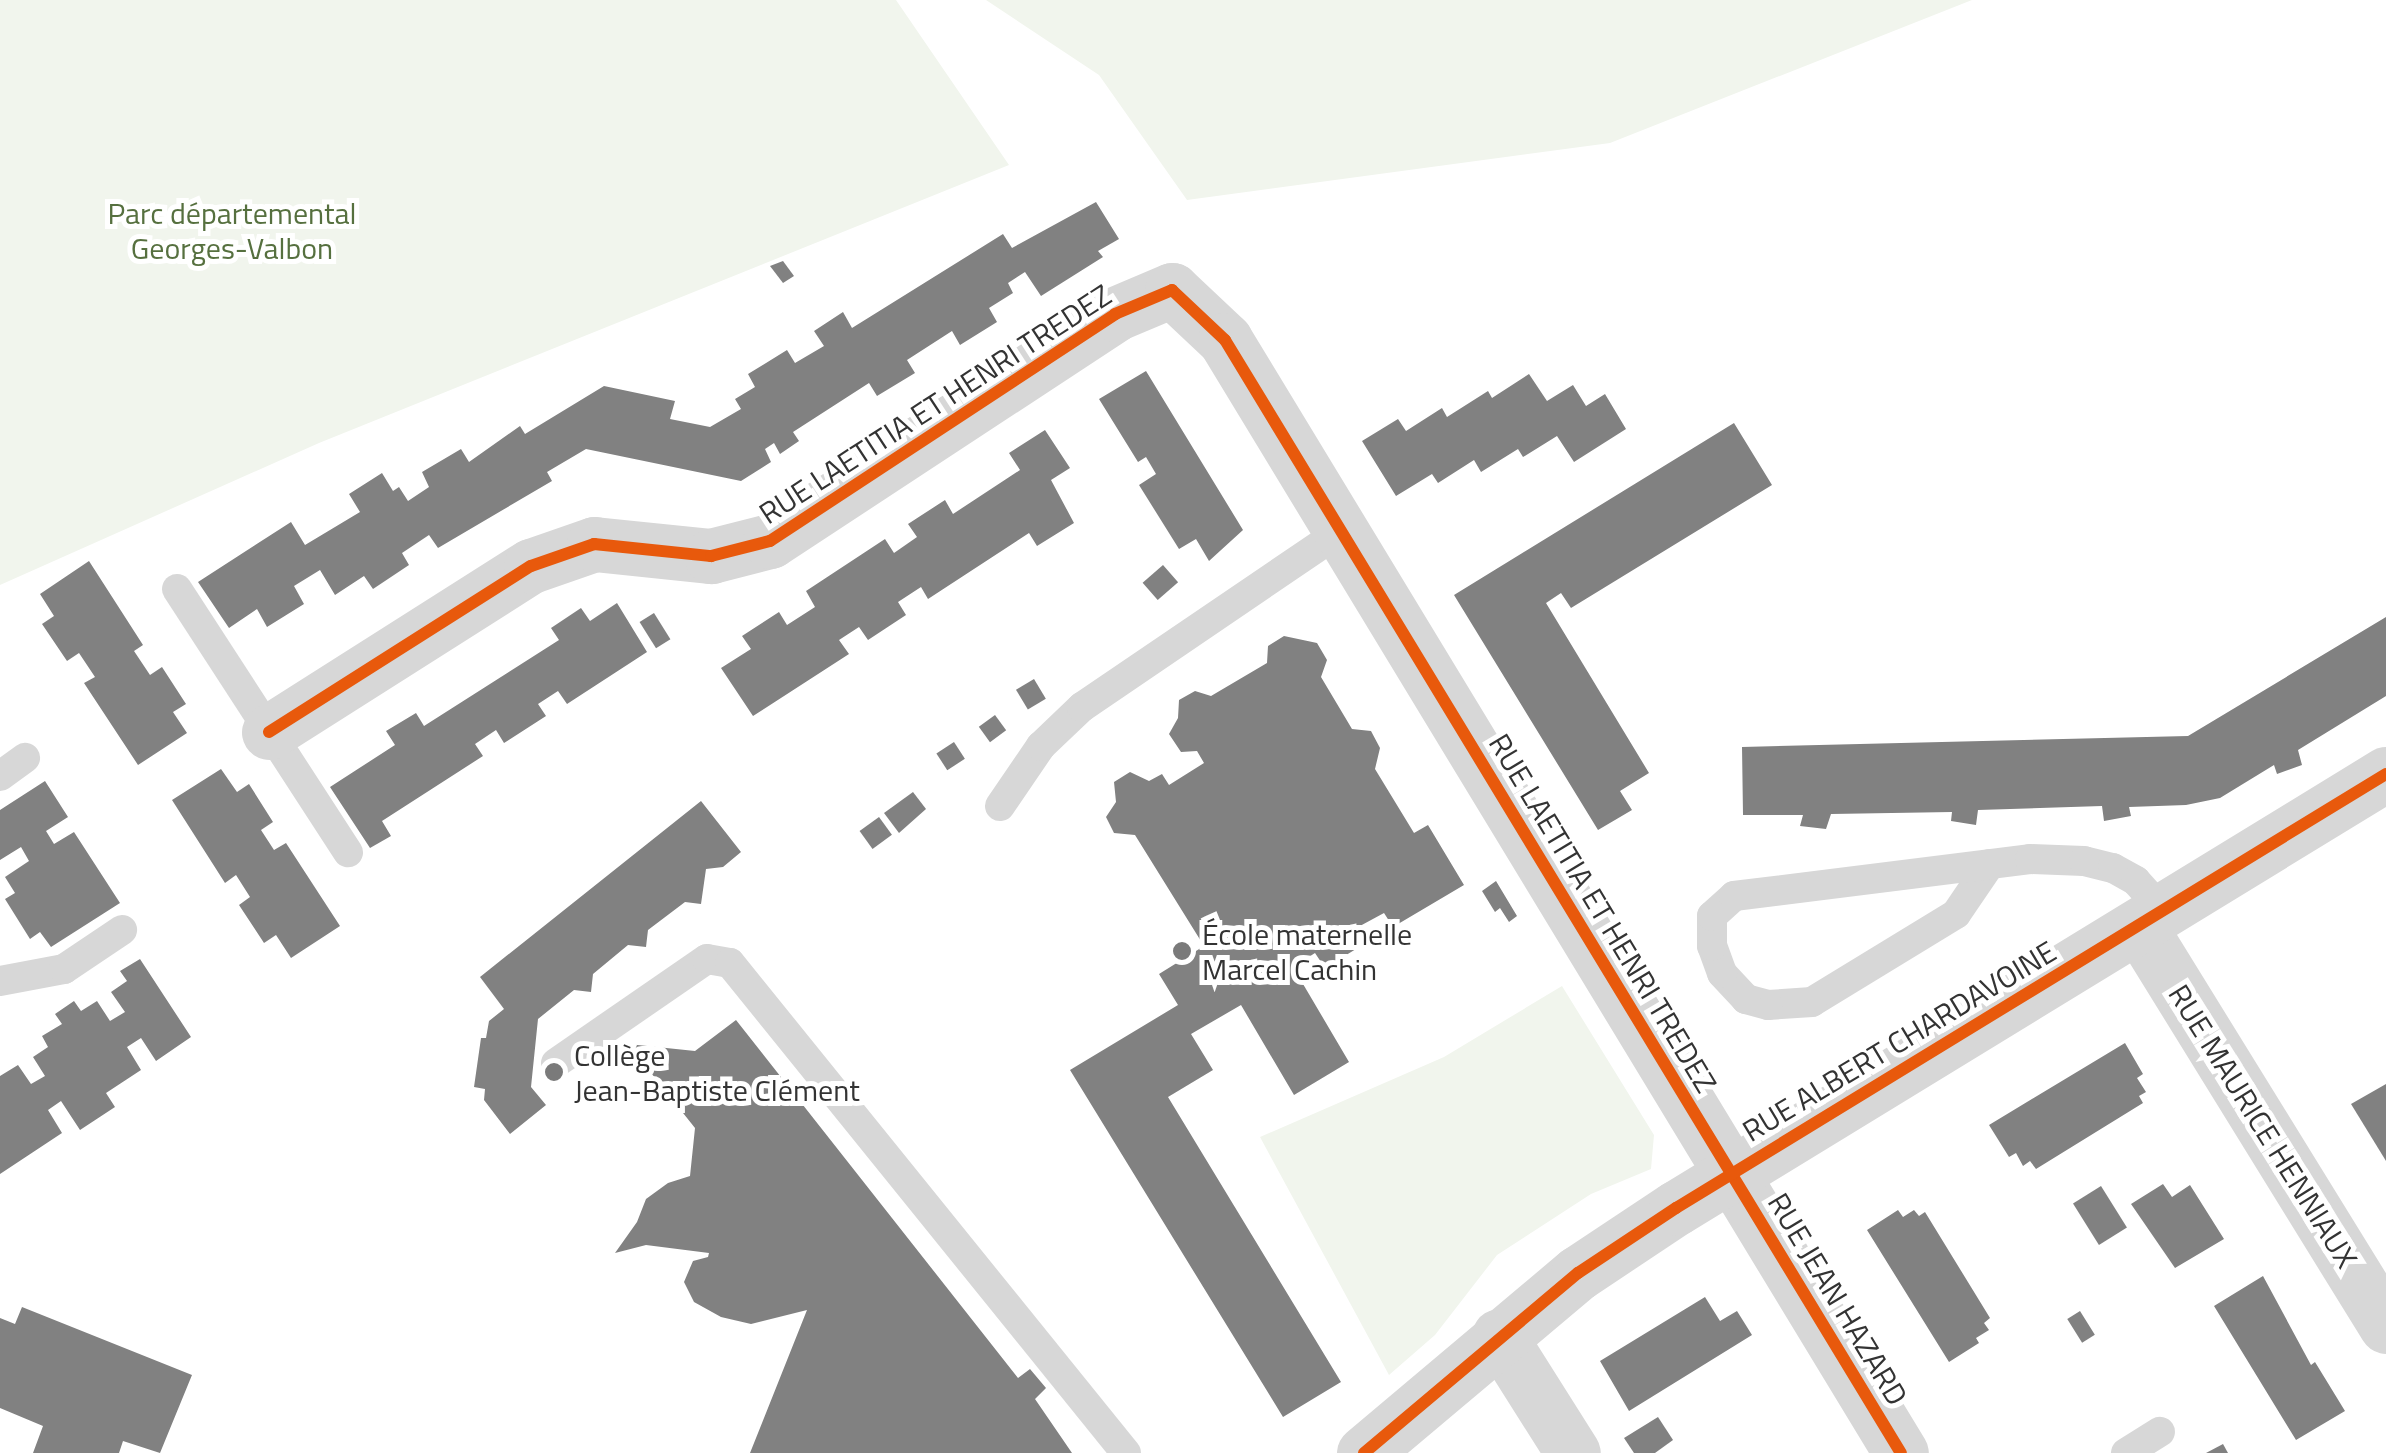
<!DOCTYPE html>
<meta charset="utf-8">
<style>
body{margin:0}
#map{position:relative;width:2386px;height:1453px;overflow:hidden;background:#fff;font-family:"Titillium Web",sans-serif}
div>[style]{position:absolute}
.green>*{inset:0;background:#f1f5ed}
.building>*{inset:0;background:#818181;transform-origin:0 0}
.lane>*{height:30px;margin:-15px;padding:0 15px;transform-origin:15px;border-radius:15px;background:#d7d7d7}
.street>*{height:55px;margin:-27.5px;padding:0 27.5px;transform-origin:27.5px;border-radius:27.5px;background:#d7d7d7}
.cycleway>*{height:12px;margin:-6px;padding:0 6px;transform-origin:6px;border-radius:6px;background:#e8590c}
.dots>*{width:28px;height:28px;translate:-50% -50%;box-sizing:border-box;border:5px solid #fff;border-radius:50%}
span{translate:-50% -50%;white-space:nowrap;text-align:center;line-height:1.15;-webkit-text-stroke:10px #fff;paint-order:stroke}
.park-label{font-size:30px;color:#56703f}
.street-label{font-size:30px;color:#333}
.poi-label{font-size:30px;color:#333}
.left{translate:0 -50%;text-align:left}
</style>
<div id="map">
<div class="green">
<i style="clip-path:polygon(0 0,896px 0,1009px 165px,319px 443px,0 585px)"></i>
<i style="clip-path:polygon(986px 0,1972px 0,1610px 143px,1187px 200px,1099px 75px)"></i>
<i style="clip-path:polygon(1562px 986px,1654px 1135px,1651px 1169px,1591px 1194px,1497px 1255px,1435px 1335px,1389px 1375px,1260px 1137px,1444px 1057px)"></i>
</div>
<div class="building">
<i style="clip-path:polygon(1096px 202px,1119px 239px,1098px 251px,1103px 257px,1041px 296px,1025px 272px,1008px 283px,1013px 293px,989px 308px,997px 322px,960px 345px,952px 331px,907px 360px,915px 373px,877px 396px,869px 383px,793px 432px,799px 441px,780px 454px,774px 443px,765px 449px,771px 462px,741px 481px,586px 449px,547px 472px,552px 481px,438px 548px,429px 535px,402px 553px,409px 565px,373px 589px,364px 576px,335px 595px,320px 570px,294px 586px,304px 604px,267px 627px,257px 609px,229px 628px,198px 582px,291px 522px,305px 545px,360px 512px,349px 494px,382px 473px,393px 491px,399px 487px,408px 501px,429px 487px,422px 472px,461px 449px,469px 462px,520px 426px,525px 434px,604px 386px,675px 401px,670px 419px,710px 427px,741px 409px,735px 399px,755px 387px,748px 374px,787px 350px,795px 363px,824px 346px,814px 331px,843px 312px,852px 328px,1003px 234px,1012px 248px)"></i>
<i style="clip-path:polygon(783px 261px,794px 276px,783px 283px,770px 266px)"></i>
<i style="clip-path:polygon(1146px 371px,1243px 530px,1209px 561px,1196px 539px,1179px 549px,1139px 485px,1156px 474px,1146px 457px,1138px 462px,1099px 399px)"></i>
<i style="clip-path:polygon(1529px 374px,1547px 401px,1573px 385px,1586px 406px,1605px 394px,1626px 429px,1574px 462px,1557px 436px,1523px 457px,1518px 449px,1481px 472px,1474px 460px,1438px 483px,1432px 474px,1396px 496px,1362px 441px,1398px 419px,1406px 431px,1442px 408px,1447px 417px,1488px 391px,1492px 398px)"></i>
<i style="clip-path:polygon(1734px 423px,1772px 485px,1571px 608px,1561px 593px,1546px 603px,1649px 773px,1620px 791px,1632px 810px,1598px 830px,1454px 595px)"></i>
<i style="clip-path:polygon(1045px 430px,1070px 468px,1051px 480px,1074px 523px,1037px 546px,1029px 533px,928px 599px,921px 587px,898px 602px,906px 615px,868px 640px,859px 627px,839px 640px,849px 654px,753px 716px,721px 668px,751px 649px,742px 636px,779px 612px,787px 625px,815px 607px,806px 591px,885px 539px,894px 553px,917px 537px,908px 524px,945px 500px,953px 514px,1020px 470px,1009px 453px)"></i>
<i style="clip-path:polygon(89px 561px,143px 645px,134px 651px,150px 675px,162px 667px,186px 704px,173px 712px,187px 733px,138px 765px,84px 683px,95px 677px,79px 653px,67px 661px,42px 624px,54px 616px,40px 594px)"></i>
<i style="left:1163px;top:565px;width:23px;height:27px;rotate:49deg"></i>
<i style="clip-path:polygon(617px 603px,647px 652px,567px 704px,558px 691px,538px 704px,546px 716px,504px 743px,496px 730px,475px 744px,483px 756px,382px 821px,391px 836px,370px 848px,330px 787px,395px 745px,386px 731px,416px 713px,424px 726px,559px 640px,551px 628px,581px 608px,590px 621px)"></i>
<i style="left:654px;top:613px;width:31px;height:17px;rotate:58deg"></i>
<i style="clip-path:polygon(2386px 617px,2386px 696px,2298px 750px,2302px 765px,2277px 774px,2274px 765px,2220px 798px,2186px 805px,2129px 807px,2131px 816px,2104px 821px,2102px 806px,1978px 810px,1976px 825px,1951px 821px,1952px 812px,1831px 814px,1826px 829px,1800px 826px,1803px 815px,1743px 815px,1742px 747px,2188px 736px)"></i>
<i style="clip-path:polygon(1284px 636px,1317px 643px,1327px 660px,1321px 677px,1352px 729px,1371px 731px,1380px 748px,1375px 769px,1414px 833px,1428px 825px,1464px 885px,1393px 927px,1384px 913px,1347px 933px,1356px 949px,1325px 968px,1315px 953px,1293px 967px,1349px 1062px,1294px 1095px,1241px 1005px,1191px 1034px,1213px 1070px,1168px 1097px,1341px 1382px,1283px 1417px,1070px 1070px,1178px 1005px,1159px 974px,1204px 946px,1135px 835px,1114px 833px,1106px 817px,1116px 802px,1114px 782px,1130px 772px,1149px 781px,1162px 774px,1169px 785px,1204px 763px,1197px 751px,1181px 752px,1169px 734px,1178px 718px,1179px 700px,1195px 691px,1211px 696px,1267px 663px,1268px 646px)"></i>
<i style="left:1034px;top:679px;width:23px;height:21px;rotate:59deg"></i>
<i style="left:995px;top:715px;width:19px;height:20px;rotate:54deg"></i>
<i style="left:954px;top:742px;width:20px;height:21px;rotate:57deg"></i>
<i style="clip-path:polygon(221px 769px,237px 792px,249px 784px,273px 822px,261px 830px,274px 850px,286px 843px,340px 926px,291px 958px,276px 935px,264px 943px,239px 905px,250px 897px,236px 875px,225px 883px,172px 800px)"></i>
<i style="clip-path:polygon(45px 781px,68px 817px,46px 831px,54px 844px,74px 832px,120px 903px,51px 947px,40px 932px,30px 939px,5px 899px,15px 893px,5px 877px,29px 861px,21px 847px,0 860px,0 810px)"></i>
<i style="clip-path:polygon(913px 792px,926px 809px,899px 833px,884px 813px)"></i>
<i style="clip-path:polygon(701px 801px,741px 852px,723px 867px,706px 869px,701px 904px,685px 902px,648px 930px,646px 947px,628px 945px,593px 974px,591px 992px,574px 990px,538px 1019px,531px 1087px,546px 1105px,510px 1134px,484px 1100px,485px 1089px,474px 1087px,481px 1038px,486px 1038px,489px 1021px,504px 1009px,480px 977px)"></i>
<i style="left:879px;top:817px;width:22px;height:24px;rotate:54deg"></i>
<i style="clip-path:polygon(1496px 881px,1517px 916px,1509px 922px,1500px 908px,1495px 912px,1482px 891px)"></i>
<i style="clip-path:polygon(140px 959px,191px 1037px,156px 1061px,141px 1038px,127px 1047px,141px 1070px,106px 1093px,115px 1107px,80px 1130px,61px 1101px,48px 1110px,62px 1133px,0 1174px,0 1076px,18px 1065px,31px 1084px,45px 1076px,33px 1057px,48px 1047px,42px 1036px,62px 1024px,55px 1014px,74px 1001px,81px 1011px,97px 1001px,110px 1021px,125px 1012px,111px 992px,127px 981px,120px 971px)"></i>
<i style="clip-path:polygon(736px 1020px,1018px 1378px,1030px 1369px,1046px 1388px,1035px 1399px,1072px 1453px,750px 1453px,807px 1310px,751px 1324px,721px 1317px,694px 1302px,684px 1282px,693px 1261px,708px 1257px,709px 1253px,646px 1245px,615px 1253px,637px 1222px,646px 1199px,668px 1183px,690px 1176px,695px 1128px,628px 1044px,695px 1051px)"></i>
<i style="clip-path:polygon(2125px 1043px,2143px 1074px,2137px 1078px,2146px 1092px,2139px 1096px,2143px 1103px,2036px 1169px,2030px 1161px,2023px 1166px,2016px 1153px,2009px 1157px,1989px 1125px)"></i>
<i style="clip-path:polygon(2386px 1084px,2386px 1161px,2351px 1104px)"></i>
<i style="clip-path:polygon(2163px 1184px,2172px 1197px,2190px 1185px,2224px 1239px,2175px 1268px,2131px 1204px)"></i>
<i style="left:2101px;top:1186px;width:49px;height:33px;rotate:58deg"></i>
<i style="clip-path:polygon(1898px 1210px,1903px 1217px,1914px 1210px,1919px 1216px,1925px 1212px,1990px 1318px,1984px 1323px,1989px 1330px,1976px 1338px,1979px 1343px,1949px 1362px,1867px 1230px)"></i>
<i style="clip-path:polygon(2263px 1276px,2311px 1365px,2315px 1362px,2345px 1411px,2296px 1440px,2214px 1306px)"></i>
<i style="clip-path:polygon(1705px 1297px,1720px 1321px,1737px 1311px,1752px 1335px,1629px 1411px,1600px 1361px)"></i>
<i style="clip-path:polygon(22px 1307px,192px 1375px,160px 1453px,123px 1441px,119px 1453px,33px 1453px,43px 1426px,0 1408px,0 1318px,15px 1324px)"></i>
<i style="left:2080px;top:1311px;width:28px;height:15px;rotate:58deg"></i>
<i style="clip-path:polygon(1658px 1417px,1673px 1440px,1655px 1453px,1634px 1453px,1624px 1438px)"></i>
<i style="clip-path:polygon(2223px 1444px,2228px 1453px,2206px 1453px)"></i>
</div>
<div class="lane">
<i style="left:177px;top:589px;width:314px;rotate:57deg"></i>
<i style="left:0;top:776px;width:31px;rotate:-36deg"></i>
<i style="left:1000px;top:806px;width:73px;rotate:-55.7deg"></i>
<i style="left:1041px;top:746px;width:57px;rotate:-43.6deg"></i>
<i style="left:1082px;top:707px;width:313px;rotate:-34.2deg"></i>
<i style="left:1990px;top:864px;width:60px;rotate:124.2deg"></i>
<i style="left:1956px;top:914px;width:169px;rotate:148.6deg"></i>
<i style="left:1812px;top:1002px;width:44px;rotate:176.1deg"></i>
<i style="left:1768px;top:1005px;width:23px;rotate:-165deg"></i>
<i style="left:1746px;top:999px;width:35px;rotate:-133deg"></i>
<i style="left:1722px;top:973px;width:29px;rotate:-110deg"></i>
<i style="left:1712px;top:946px;width:30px;rotate:-90deg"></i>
<i style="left:1712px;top:916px;width:30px;rotate:-42deg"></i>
<i style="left:1734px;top:896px;width:298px;rotate:-7.1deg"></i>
<i style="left:2030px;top:859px;width:54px;rotate:2.1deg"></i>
<i style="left:2084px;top:861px;width:30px;rotate:14deg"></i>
<i style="left:2113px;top:868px;width:26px;rotate:29deg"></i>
<i style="left:2136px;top:881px;width:40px;rotate:48deg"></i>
<i style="left:0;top:981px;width:65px;rotate:-10.6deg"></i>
<i style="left:64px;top:969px;width:70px;rotate:-33.9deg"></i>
<i style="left:556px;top:1063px;width:183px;rotate:-34.6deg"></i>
<i style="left:707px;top:959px;width:23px;rotate:10deg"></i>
<i style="left:730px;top:963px;width:630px;rotate:51.06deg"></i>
<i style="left:2126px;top:1453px;width:40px;rotate:-32deg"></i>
</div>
<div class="street">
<i style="left:269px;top:732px;width:310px;rotate:-32.4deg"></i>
<i style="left:531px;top:566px;width:67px;rotate:-19.2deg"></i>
<i style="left:594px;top:544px;width:118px;rotate:5.9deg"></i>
<i style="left:711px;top:556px;width:61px;rotate:-14.3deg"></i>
<i style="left:770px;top:541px;width:413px;rotate:-33.3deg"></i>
<i style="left:1115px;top:314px;width:62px;rotate:-22.8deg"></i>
<i style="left:1172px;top:290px;width:73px;rotate:43.3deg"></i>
<i style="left:1225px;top:340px;width:1302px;rotate:58.73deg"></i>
<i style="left:2139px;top:926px;width:470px;rotate:58.3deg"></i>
<i style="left:1499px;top:1336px;width:138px;rotate:57.7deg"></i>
<i style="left:1364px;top:1453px;width:280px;rotate:-40.1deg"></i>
<i style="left:1578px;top:1273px;width:118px;rotate:-33.6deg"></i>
<i style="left:1676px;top:1208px;width:832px;rotate:-31.44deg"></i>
</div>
<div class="cycleway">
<i style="left:269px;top:732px;width:310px;rotate:-32.4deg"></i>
<i style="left:531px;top:566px;width:67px;rotate:-19.2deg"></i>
<i style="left:594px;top:544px;width:118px;rotate:5.9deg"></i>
<i style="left:711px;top:556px;width:61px;rotate:-14.3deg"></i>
<i style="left:770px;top:541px;width:413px;rotate:-33.3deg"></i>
<i style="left:1115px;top:314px;width:62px;rotate:-22.8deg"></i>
<i style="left:1172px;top:290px;width:73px;rotate:43.3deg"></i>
<i style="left:1225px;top:340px;width:1302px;rotate:58.73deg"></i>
<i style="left:1364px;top:1453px;width:280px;rotate:-40.1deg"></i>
<i style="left:1578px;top:1273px;width:118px;rotate:-33.6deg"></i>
<i style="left:1676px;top:1208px;width:832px;rotate:-31.44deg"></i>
</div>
<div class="dots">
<i style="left:1182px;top:951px;background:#7a7a7a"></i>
<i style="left:554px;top:1072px;background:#7a7a7a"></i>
</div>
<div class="park-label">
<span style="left:232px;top:230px">Parc départemental<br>Georges-Valbon</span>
</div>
<div class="street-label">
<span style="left:935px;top:404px;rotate:-33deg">RUE LAETITIA ET HENRI TREDEZ</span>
<span style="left:1603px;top:913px;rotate:59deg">RUE LAETITIA ET HENRI TREDEZ</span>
<span style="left:1899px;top:1041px;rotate:-31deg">RUE ALBERT CHARDAVOINE</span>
<span style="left:2263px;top:1126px;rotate:58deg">RUE MAURICE HENNIAUX</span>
<span style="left:1838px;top:1299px;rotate:59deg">RUE JEAN HAZARD</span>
</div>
<div class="poi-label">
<span class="left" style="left:1202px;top:951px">École maternelle<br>Marcel Cachin</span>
<span class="left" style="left:574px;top:1072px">Collège<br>Jean-Baptiste Clément</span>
</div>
</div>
